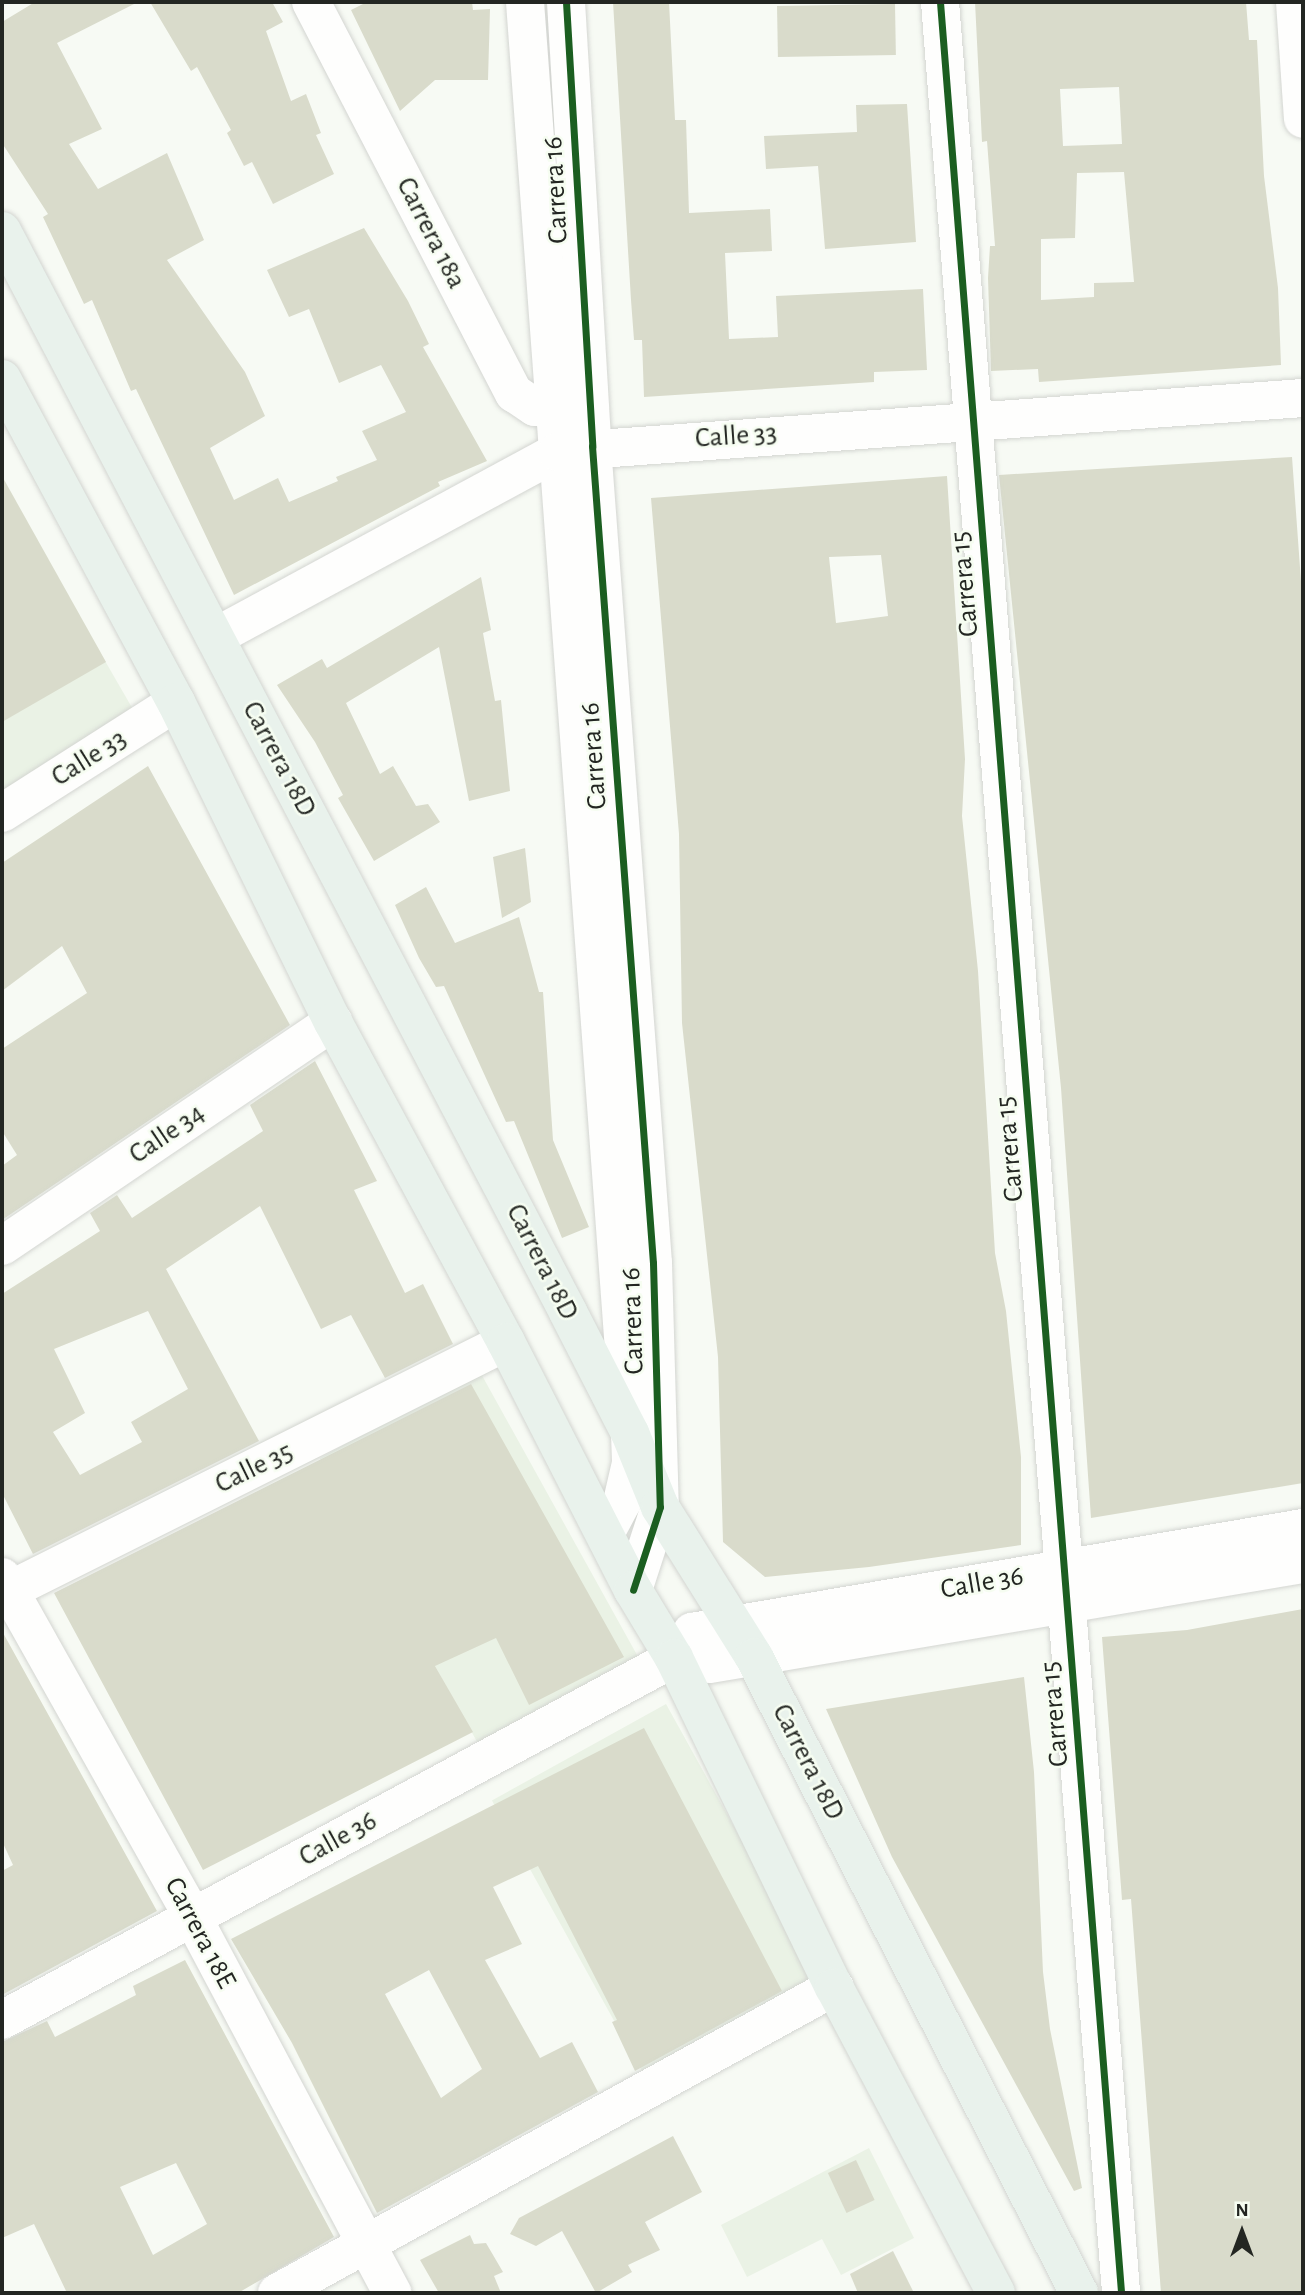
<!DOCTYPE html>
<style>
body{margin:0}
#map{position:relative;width:1305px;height:2295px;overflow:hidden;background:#f7faf4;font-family:"Alegreya Sans",sans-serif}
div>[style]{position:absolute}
.built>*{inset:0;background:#eaf2e5;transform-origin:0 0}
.building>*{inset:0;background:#d9dbcb;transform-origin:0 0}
.roads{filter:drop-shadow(0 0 2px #d3d5d1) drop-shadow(0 0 2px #d3d5d1)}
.minor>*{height:38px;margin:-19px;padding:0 19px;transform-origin:19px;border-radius:19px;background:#fefefd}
.major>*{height:38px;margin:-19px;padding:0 19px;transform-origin:19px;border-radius:19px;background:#e9f2ec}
.cycleway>*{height:7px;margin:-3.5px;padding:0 3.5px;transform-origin:3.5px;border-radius:3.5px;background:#1b5e20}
span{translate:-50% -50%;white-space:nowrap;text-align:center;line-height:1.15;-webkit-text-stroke:5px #f6fdf1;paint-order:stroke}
.street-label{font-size:28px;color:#232622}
.frame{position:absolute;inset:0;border:4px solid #232622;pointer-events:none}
.north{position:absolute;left:1207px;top:2197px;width:70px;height:70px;-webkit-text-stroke:5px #f6fdf1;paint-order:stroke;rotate:0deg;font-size:19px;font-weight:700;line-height:28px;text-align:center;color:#232622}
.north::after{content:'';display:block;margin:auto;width:24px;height:32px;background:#232622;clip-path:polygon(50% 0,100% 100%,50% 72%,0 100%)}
</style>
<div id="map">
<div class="built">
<i style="clip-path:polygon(34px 538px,138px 718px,2px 796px,2px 557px)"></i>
<i style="left:479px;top:1370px;width:332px;height:182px;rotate:61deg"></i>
<i style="left:666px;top:1704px;width:322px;height:199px;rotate:61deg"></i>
<i style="clip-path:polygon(869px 2148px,914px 2238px,841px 2275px,822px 2239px,747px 2277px,721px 2225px)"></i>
</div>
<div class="building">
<i style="clip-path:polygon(35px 2px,138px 2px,57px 43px,102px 129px,69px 144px,98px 189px,167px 153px,204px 240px,167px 260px,245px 372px,265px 416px,210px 448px,234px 500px,278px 478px,289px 502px,338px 481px,336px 477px,377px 460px,362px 431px,406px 412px,381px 365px,339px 383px,309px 309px,289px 317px,267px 270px,364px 228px,408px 301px,429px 344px,423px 347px,487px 461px,438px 482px,440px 486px,234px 595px,136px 389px,131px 391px,92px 300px,84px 304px,43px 217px,48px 214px,2px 143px,2px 22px)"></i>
<i style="clip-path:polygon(150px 2px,272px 2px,283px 22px,266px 31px,291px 101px,306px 94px,321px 133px,316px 135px,334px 174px,273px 204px,252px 162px,244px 166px,227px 133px,231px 130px,197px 67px,191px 71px)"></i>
<i style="clip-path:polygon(367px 2px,472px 2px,473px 10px,490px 9px,488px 80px,435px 80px,400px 111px,351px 10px)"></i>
<i style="clip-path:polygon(613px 2px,669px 2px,675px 120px,686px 120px,689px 213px,770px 209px,772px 251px,725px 253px,729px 339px,778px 337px,776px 296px,923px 289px,927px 370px,874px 372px,874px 382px,644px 397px,642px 340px,634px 340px,631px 300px)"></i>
<i style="clip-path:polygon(evenodd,975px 2px,1246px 2px,1249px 40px,1257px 40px,1264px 176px,1278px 288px,1281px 365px,1039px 382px,1038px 369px,991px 371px,988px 278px,990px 246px,995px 246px,987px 141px,982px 142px,975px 2px,1119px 87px,1122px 144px,1063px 146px,1060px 89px,1119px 87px,975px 2px,1124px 172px,1134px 282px,1094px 283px,1094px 297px,1041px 300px,1041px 239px,1075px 238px,1077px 173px,1124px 172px)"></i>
<i style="left:895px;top:4px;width:51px;height:118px;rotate:89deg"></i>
<i style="clip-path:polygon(907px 104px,916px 242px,825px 249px,818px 166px,766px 169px,764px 136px,857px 132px,856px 105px)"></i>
<i style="clip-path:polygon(1292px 457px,1303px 609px,1303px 1483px,1091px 1518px,1061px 1088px,999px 475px)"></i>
<i style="clip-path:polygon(2px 476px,106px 662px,2px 722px)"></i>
<i style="clip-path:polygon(evenodd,947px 476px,965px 759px,962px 816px,978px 971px,995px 1253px,1006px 1311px,1021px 1457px,1021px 1545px,869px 1567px,765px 1577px,723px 1542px,718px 1357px,682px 1023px,679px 834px,651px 498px,947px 476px,881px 555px,888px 616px,836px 623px,829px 557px,881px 555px)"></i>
<i style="clip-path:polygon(481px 577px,491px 630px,483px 633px,495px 701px,501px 700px,510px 791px,469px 801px,439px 647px,346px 703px,380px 774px,393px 766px,416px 806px,428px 804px,440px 822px,374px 861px,338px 798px,343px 795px,315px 742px,277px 685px,322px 659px,327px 668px)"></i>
<i style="clip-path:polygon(148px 766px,290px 1025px,2px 1220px,2px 1166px,17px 1155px,2px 1131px,2px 1049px,87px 993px,62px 946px,2px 991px,2px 863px)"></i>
<i style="clip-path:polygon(525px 848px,531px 902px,502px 918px,493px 857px)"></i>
<i style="clip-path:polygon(426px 887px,455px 943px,519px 917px,539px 992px,543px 992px,553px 1140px,589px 1227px,562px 1238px,514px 1121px,506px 1122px,444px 986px,436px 987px,419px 958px,395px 905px)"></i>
<i style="clip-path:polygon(evenodd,315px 1061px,377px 1181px,354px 1190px,405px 1293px,423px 1284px,453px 1344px,385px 1378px,351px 1315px,321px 1329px,260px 1206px,166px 1269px,259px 1441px,33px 1554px,2px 1493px,2px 1294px,100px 1231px,90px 1213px,117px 1195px,132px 1218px,263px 1131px,250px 1105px,315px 1061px,148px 1311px,188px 1389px,131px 1422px,142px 1442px,80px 1475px,53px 1432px,85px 1413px,54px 1349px,148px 1311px)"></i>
<i style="clip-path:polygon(471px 1384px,624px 1657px,529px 1705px,496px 1638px,435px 1666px,473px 1732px,203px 1870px,54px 1593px)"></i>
<i style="clip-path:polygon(1303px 1609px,1303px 2293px,1161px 2293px,1131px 1899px,1122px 1900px,1102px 1637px,1187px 1630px)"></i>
<i style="clip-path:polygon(2px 1631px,157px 1911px,2px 1995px,2px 1871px,13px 1865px,2px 1841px)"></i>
<i style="clip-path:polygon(1024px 1677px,1034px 1772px,1043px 1972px,1050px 2029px,1082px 2188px,1074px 2191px,892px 1857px,826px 1709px)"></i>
<i style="clip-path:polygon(evenodd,644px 1728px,782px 1991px,635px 2071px,612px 2022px,617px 2020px,538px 1866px,493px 1887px,522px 1944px,485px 1960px,540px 2058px,572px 2042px,598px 2092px,377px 2213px,292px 2043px,231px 1939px,644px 1728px,429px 1970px,482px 2069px,441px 2098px,385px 1994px,429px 1970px)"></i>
<i style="clip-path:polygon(evenodd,185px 1960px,334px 2237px,238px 2293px,67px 2293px,34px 2224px,2px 2238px,2px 2042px,47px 2021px,55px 2037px,136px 1995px,133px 1986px,185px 1960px,176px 2163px,207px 2224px,153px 2255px,120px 2187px,176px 2163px)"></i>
<i style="clip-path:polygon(673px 2136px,702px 2192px,645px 2222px,660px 2250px,628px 2265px,632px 2272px,596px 2293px,562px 2231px,536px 2246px,510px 2234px,519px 2218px)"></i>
<i style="left:856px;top:2160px;width:44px;height:31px;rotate:65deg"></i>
<i style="clip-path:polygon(470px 2235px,474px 2244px,486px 2243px,503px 2272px,494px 2276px,501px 2293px,439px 2293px,420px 2260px)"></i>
<i style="clip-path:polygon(893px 2251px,914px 2293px,858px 2293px,850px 2274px)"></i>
</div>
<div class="roads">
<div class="minor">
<i style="left:311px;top:2px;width:441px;rotate:62.6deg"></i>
<i style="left:514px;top:393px;width:25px;rotate:34deg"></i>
<i style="left:535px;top:407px;width:42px;rotate:-2.7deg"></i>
<i style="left:525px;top:2px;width:1435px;rotate:85.8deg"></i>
<i style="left:630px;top:1433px;width:30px;rotate:88deg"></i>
<i style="left:631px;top:1463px;width:40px;rotate:103deg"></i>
<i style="left:622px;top:1502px;width:36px;rotate:118deg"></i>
<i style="left:566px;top:2px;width:445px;rotate:86.6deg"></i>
<i style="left:592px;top:446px;width:819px;rotate:85.73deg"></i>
<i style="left:653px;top:1263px;width:244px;rotate:88.4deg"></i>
<i style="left:660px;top:1507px;width:87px;rotate:108deg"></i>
<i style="left:940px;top:2px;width:2298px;rotate:85.48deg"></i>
<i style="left:1295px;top:2px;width:117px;rotate:86.1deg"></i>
<i style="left:215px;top:637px;width:389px;rotate:-28.4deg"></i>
<i style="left:557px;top:452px;width:748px;rotate:-4.14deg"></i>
<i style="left:2px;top:813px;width:206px;rotate:-32.5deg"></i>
<i style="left:2px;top:1246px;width:400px;rotate:-34.1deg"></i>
<i style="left:2px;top:1577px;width:391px;rotate:60.7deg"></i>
<i style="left:193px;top:1918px;width:425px;rotate:62deg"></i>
<i style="left:2px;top:1594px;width:563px;rotate:-26.57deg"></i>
<i style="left:674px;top:1658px;width:36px;rotate:9deg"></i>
<i style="left:710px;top:1664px;width:601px;rotate:-9.57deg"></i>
<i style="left:2px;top:2020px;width:763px;rotate:-28.31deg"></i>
<i style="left:674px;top:1658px;width:32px;rotate:-55deg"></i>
<i style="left:692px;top:1632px;width:620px;rotate:-9.66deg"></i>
<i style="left:277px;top:2293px;width:636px;rotate:-28.78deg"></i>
</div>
<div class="major">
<i style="left:2px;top:231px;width:1220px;rotate:62.36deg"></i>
<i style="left:568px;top:1312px;width:136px;rotate:62.9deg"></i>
<i style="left:630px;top:1433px;width:80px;rotate:67.9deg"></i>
<i style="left:660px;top:1507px;width:177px;rotate:57.9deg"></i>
<i style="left:754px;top:1657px;width:714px;rotate:62.93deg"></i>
<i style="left:2px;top:379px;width:367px;rotate:61.7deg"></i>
<i style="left:176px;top:702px;width:356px;rotate:63.9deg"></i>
<i style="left:333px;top:1022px;width:364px;rotate:61.6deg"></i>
<i style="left:506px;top:1342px;width:279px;rotate:62.9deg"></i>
<i style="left:633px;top:1590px;width:79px;rotate:58.9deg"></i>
<i style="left:674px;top:1658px;width:366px;rotate:64.1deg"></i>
<i style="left:834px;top:1987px;width:346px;rotate:62.1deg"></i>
</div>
</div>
<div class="cycleway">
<i style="left:566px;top:2px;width:445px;rotate:86.6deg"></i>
<i style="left:592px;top:446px;width:819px;rotate:85.73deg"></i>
<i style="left:653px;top:1263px;width:244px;rotate:88.4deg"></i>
<i style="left:660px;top:1507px;width:87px;rotate:108deg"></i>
<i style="left:940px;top:2px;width:2298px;rotate:85.48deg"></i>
</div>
<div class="street-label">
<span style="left:556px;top:190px;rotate:-93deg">Carrera 16</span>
<span style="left:431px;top:233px;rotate:63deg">Carrera 18a</span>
<span style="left:736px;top:436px;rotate:-4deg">Calle 33</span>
<span style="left:965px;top:584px;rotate:-95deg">Carrera 15</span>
<span style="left:594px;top:756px;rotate:-94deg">Carrera 16</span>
<span style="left:89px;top:758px;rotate:-32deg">Calle 33</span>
<span style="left:279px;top:759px;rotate:62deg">Carrera 18D</span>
<span style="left:167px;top:1134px;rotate:-34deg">Calle 34</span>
<span style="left:1010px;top:1149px;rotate:-95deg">Carrera 15</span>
<span style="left:542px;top:1262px;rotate:63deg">Carrera 18D</span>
<span style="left:633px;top:1321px;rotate:-92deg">Carrera 16</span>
<span style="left:254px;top:1468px;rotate:-26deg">Calle 35</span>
<span style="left:982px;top:1583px;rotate:-10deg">Calle 36</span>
<span style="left:1055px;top:1714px;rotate:-95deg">Carrera 15</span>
<span style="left:808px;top:1762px;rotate:63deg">Carrera 18D</span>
<span style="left:338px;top:1839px;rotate:-29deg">Calle 36</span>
<span style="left:200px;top:1933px;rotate:62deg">Carrera 18E</span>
</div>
<div class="frame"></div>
<div class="north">N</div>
</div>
